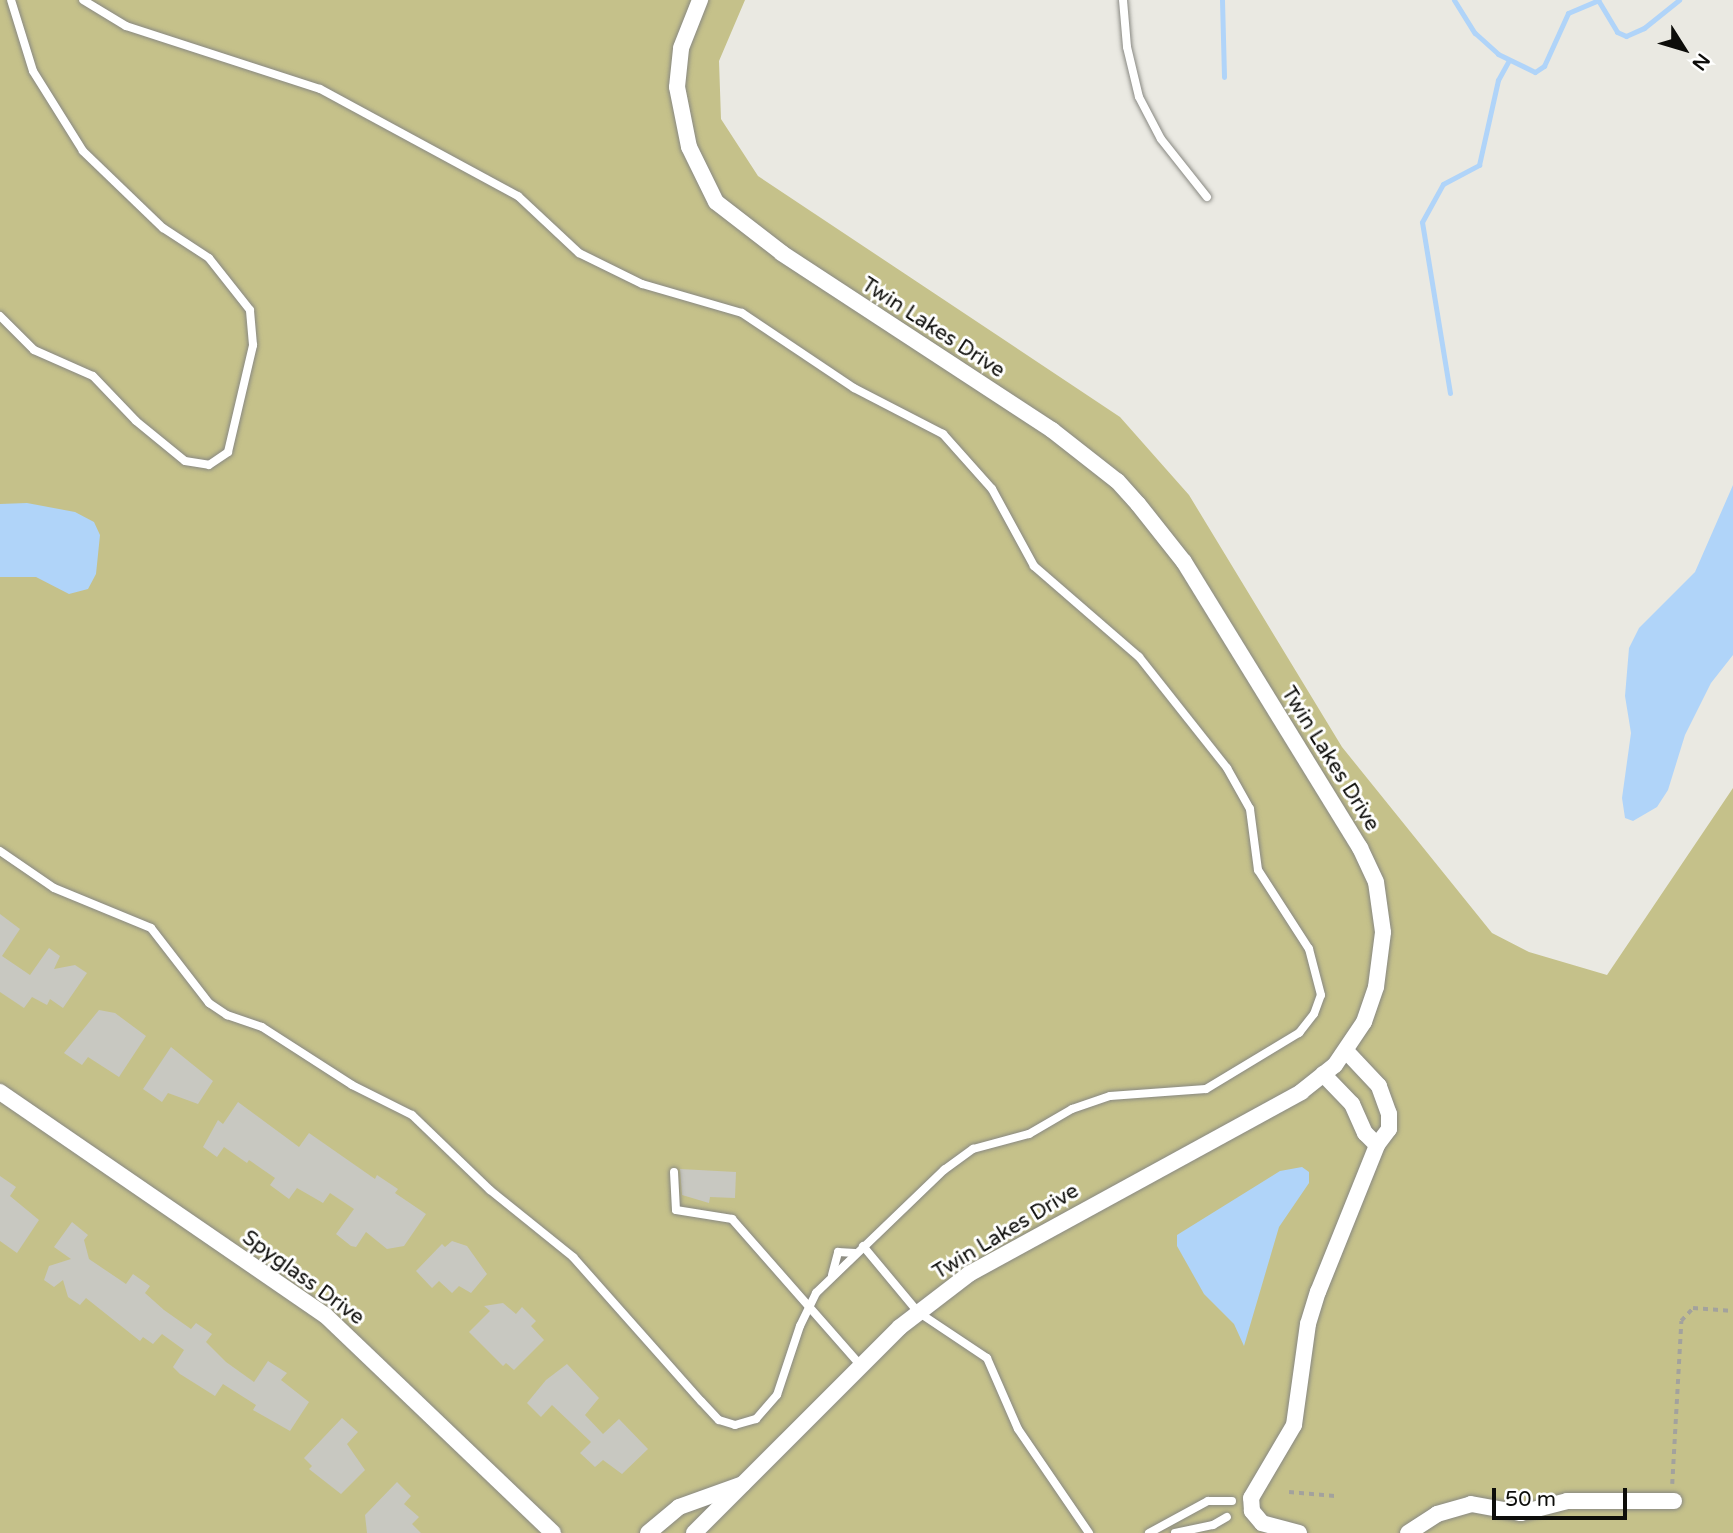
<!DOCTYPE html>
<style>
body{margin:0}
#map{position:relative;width:1733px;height:1533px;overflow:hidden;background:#eae9e2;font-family:"Varela Round",sans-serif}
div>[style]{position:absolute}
.green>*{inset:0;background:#c5c18a}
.water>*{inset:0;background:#b0d4f9}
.stream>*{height:5px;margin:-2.5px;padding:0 2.5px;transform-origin:2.5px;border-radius:2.5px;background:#b0d4f9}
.building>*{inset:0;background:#c8c8c1}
.path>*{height:3.5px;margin-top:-1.75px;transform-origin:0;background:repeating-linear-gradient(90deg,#a3a29d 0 5px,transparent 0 10px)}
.roads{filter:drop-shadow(0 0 2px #888882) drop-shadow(0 0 2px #888882)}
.service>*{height:8px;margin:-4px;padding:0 4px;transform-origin:4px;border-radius:4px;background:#fff}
.minor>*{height:16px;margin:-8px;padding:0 8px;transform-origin:8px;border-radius:8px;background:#fff}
span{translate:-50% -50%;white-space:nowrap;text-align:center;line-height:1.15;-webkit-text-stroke:6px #fffffe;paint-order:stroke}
.street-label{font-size:21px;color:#0d0d0a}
.north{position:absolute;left:1649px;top:14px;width:70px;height:70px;-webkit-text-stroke:5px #fffffe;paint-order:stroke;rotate:127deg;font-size:19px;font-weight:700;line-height:28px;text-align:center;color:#0d0d0a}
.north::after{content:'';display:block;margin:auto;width:24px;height:32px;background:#0d0d0a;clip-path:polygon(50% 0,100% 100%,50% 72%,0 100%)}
.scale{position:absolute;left:1492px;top:1488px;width:135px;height:32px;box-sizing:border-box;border:4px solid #0d0d0a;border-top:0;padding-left:9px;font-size:21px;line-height:24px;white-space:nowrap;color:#0d0d0a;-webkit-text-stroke:5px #fffffe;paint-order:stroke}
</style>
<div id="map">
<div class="green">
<i style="clip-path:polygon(0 0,745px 0,719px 61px,721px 119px,758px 176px,1120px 417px,1189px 495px,1342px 747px,1492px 933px,1529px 952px,1607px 975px,1733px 788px,1733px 1533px,0 1533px)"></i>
</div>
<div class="water">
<i style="clip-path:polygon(1733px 485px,1733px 655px,1711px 683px,1685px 735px,1668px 790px,1657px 807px,1633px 821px,1625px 818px,1622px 798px,1631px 733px,1625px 696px,1629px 648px,1639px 628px,1695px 572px)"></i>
<i style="clip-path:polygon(27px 503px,75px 512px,94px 522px,100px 535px,96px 574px,88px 589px,69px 594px,36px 577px,0 577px,0 504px)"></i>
<i style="clip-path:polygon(1302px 1167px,1309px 1172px,1309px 1183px,1279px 1227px,1244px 1346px,1234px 1324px,1204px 1294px,1177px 1246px,1177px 1235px,1280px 1171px)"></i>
</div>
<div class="stream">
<i style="left:1222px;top:0;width:77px;rotate:88.5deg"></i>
<i style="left:1454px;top:0;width:39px;rotate:58deg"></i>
<i style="left:1475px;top:33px;width:31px;rotate:42deg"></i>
<i style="left:1498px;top:54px;width:41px;rotate:25.9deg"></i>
<i style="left:1535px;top:72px;width:11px;rotate:-34deg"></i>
<i style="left:1544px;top:66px;width:58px;rotate:-65.6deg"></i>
<i style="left:1568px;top:13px;width:33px;rotate:-23deg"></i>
<i style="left:1598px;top:0;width:37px;rotate:59deg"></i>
<i style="left:1617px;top:32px;width:10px;rotate:24deg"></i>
<i style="left:1626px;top:36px;width:20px;rotate:-24deg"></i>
<i style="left:1644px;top:28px;width:45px;rotate:-38.7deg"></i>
<i style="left:1450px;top:393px;width:173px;rotate:-99.3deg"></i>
<i style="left:1422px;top:222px;width:43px;rotate:-61.1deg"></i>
<i style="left:1443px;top:184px;width:41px;rotate:-27.8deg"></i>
<i style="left:1479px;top:165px;width:87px;rotate:-77.4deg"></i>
<i style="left:1498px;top:80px;width:21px;rotate:-61deg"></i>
</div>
<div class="building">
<i style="clip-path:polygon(0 914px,20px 929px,2px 956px,30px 975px,49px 948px,60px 956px,54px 969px,75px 965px,87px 973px,63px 1008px,50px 999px,47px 1005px,32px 997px,24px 1008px,0 992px)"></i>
<i style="clip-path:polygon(99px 1010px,115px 1013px,146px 1036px,119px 1077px,88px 1057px,82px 1065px,64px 1053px)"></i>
<i style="clip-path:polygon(171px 1047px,213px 1081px,198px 1104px,168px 1093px,162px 1102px,143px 1089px)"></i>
<i style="clip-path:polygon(238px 1102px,299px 1147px,309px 1133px,375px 1179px,377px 1175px,398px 1189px,395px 1193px,426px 1214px,404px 1246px,387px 1249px,366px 1232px,356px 1247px,351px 1246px,336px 1234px,354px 1209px,330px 1193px,323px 1203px,297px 1188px,289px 1199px,270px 1185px,275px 1178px,249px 1160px,247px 1163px,224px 1147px,217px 1157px,203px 1147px,218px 1120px,223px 1124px)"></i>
<i style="clip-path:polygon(680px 1169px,736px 1172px,735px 1198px,710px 1197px,709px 1203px,682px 1195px)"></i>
<i style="clip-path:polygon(0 1176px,16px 1187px,10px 1196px,39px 1220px,17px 1253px,0 1241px)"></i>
<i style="clip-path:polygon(72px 1222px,88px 1235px,84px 1240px,89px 1259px,126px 1284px,133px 1274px,150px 1286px,145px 1293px,164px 1310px,191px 1329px,196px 1323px,212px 1334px,206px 1342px,226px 1362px,254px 1382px,268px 1361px,287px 1373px,281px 1380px,309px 1402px,290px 1431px,253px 1410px,256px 1405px,223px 1384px,215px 1396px,180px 1374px,173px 1367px,184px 1350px,162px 1334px,153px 1344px,143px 1337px,140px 1341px,86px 1298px,80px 1305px,68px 1297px,63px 1280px,54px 1287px,44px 1280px,49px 1266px,71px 1259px,54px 1247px)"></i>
<i style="clip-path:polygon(452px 1241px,467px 1246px,487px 1274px,471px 1293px,459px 1286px,452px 1293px,439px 1281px,432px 1288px,416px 1271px,442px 1244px,445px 1247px)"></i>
<i style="clip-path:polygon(503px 1303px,516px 1314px,522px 1307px,536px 1321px,531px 1326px,544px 1340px,514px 1370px,506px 1363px,503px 1366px,469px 1332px,490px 1311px,484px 1306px)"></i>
<i style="clip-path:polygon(567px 1364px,599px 1398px,585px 1415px,603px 1434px,619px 1419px,648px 1449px,622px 1474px,603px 1460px,595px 1467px,580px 1453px,591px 1442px,552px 1405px,541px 1417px,527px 1403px,546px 1380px)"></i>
<i style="clip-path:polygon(342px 1418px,358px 1432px,347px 1444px,365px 1470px,341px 1494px,309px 1469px,312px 1466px,304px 1458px)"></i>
<i style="clip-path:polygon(397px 1482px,411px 1496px,404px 1504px,419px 1517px,412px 1524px,421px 1533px,367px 1533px,365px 1515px)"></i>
</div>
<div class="path">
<i style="left:1672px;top:1484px;width:163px;rotate:-86.8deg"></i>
<i style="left:1681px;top:1321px;width:18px;rotate:-47deg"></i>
<i style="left:1693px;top:1308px;width:40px;rotate:4.3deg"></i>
<i style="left:1289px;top:1492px;width:46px;rotate:5deg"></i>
</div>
<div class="roads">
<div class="service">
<i style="left:1123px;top:0;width:47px;rotate:85.1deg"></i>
<i style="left:1127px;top:47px;width:51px;rotate:76.5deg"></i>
<i style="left:1139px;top:97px;width:47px;rotate:62.4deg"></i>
<i style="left:1161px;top:139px;width:74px;rotate:51.6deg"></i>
<i style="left:0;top:316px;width:48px;rotate:45deg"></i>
<i style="left:34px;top:350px;width:64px;rotate:23.8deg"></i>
<i style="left:93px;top:376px;width:62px;rotate:46.3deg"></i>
<i style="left:136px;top:421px;width:63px;rotate:39.2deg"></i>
<i style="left:185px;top:461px;width:24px;rotate:9deg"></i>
<i style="left:209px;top:465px;width:23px;rotate:-34deg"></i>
<i style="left:228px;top:452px;width:110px;rotate:-76.8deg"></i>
<i style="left:253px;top:345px;width:35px;rotate:-95deg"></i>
<i style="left:250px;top:310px;width:66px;rotate:-128.3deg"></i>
<i style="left:209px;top:258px;width:55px;rotate:-146.9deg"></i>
<i style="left:163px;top:228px;width:111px;rotate:-136.1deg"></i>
<i style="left:83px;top:151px;width:94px;rotate:-122deg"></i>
<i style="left:33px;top:71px;width:74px;rotate:-107.2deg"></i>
<i style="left:0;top:851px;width:65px;rotate:34.4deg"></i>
<i style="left:54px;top:888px;width:105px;rotate:22.4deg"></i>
<i style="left:151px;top:928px;width:95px;rotate:52.3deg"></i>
<i style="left:209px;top:1003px;width:22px;rotate:34deg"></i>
<i style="left:227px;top:1015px;width:37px;rotate:19deg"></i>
<i style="left:262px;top:1027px;width:107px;rotate:32.8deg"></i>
<i style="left:352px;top:1085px;width:67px;rotate:26.6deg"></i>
<i style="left:412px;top:1115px;width:108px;rotate:43.9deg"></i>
<i style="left:490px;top:1190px;width:107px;rotate:38.9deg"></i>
<i style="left:573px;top:1257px;width:193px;rotate:48.4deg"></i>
<i style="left:701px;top:1401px;width:26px;rotate:47deg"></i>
<i style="left:719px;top:1420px;width:17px;rotate:17deg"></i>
<i style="left:735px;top:1425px;width:22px;rotate:-16deg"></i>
<i style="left:756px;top:1419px;width:32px;rotate:-49deg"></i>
<i style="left:777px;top:1395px;width:73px;rotate:-71.6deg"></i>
<i style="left:800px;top:1326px;width:37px;rotate:-64deg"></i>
<i style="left:816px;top:1293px;width:178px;rotate:-43.9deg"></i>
<i style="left:944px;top:1170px;width:36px;rotate:-36deg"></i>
<i style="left:973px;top:1149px;width:58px;rotate:-15deg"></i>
<i style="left:1029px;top:1134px;width:50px;rotate:-30.2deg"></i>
<i style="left:1072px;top:1109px;width:40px;rotate:-18.9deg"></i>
<i style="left:1110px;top:1096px;width:96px;rotate:-4.2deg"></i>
<i style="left:1206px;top:1089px;width:109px;rotate:-31.1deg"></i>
<i style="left:1299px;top:1033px;width:24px;rotate:-52deg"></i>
<i style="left:1314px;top:1014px;width:20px;rotate:-70deg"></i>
<i style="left:1321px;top:995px;width:48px;rotate:-104.6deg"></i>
<i style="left:1309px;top:949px;width:94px;rotate:-122.8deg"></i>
<i style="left:1258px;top:870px;width:62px;rotate:-97.5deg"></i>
<i style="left:1250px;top:809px;width:47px;rotate:-119.3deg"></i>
<i style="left:1227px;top:768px;width:142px;rotate:-128.4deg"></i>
<i style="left:1139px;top:657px;width:139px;rotate:-139.1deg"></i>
<i style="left:1034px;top:566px;width:88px;rotate:-118.6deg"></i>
<i style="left:992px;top:489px;width:74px;rotate:-131.7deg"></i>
<i style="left:943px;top:434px;width:100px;rotate:-152.7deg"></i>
<i style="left:854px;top:388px;width:135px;rotate:-146.2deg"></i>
<i style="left:742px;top:313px;width:104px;rotate:-163.8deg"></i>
<i style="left:642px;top:284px;width:70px;rotate:-153.8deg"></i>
<i style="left:579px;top:253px;width:83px;rotate:-136.9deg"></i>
<i style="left:518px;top:196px;width:225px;rotate:-151.6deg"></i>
<i style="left:320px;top:89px;width:204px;rotate:-162deg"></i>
<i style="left:126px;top:26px;width:50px;rotate:-148.8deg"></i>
<i style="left:674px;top:1172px;width:38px;rotate:87deg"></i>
<i style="left:676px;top:1210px;width:57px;rotate:9.1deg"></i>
<i style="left:732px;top:1219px;width:196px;rotate:48.7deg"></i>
<i style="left:863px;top:1246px;width:86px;rotate:50.2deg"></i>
<i style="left:918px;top:1312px;width:83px;rotate:33.7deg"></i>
<i style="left:987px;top:1358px;width:77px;rotate:66.4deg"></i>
<i style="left:1018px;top:1429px;width:126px;rotate:55.7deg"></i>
<i style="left:832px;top:1275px;width:24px;rotate:-75deg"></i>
<i style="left:838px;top:1252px;width:17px;rotate:3deg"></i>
<i style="left:1149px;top:1533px;width:67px;rotate:-28.5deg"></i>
<i style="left:1208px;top:1501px;width:24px"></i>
<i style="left:1175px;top:1533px;width:39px;rotate:-12deg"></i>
<i style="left:1213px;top:1525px;width:16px;rotate:-30deg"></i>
</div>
<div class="minor">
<i style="left:1323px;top:1074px;width:42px;rotate:46deg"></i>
<i style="left:1352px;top:1104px;width:32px;rotate:66deg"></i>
<i style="left:1365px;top:1133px;width:17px;rotate:45deg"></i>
<i style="left:0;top:1092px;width:394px;rotate:34.5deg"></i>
<i style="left:325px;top:1315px;width:315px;rotate:43.7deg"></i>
<i style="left:648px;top:1533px;width:40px;rotate:-40deg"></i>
<i style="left:679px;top:1507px;width:68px;rotate:-19.8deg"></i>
<i style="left:694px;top:1533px;width:291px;rotate:-45deg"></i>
<i style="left:900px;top:1327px;width:87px;rotate:-37.5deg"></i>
<i style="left:969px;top:1274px;width:379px;rotate:-28.7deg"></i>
<i style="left:1301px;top:1092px;width:43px;rotate:-38.5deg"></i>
<i style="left:1335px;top:1065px;width:52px;rotate:-56deg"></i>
<i style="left:1364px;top:1022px;width:37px;rotate:-71deg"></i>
<i style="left:1376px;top:987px;width:55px;rotate:-82.7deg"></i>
<i style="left:1383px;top:932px;width:50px;rotate:-98deg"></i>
<i style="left:1376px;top:882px;width:38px;rotate:-115deg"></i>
<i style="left:1360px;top:848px;width:336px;rotate:-121.6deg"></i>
<i style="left:1184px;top:562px;width:74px;rotate:-128.4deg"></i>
<i style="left:1138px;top:504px;width:31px;rotate:-132deg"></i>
<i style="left:1117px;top:481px;width:83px;rotate:-141.9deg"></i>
<i style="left:1052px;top:430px;width:323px;rotate:-146.8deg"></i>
<i style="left:782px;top:253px;width:83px;rotate:-142.3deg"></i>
<i style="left:716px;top:202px;width:61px;rotate:-116.1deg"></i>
<i style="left:689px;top:147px;width:61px;rotate:-101.3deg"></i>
<i style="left:677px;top:87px;width:39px;rotate:-84deg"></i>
<i style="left:681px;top:48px;width:52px;rotate:-68.4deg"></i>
<i style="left:1299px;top:1533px;width:38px;rotate:-165deg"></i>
<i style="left:1262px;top:1523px;width:16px;rotate:-130deg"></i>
<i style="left:1252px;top:1511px;width:13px;rotate:-94deg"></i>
<i style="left:1251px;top:1498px;width:85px;rotate:-59.5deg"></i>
<i style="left:1294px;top:1425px;width:102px;rotate:-82.1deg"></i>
<i style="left:1308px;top:1324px;width:34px;rotate:-73deg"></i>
<i style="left:1318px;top:1292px;width:158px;rotate:-68.1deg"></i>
<i style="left:1377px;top:1145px;width:20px;rotate:-53deg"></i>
<i style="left:1389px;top:1129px;width:15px;rotate:-90deg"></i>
<i style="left:1389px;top:1114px;width:30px;rotate:-110deg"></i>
<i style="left:1379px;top:1086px;width:48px;rotate:-133.3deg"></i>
<i style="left:1408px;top:1533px;width:35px;rotate:-33deg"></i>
<i style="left:1437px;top:1514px;width:35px;rotate:-16deg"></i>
<i style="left:1471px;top:1504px;width:51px;rotate:10.2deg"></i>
<i style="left:1521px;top:1513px;width:48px;rotate:-14.6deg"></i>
<i style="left:1567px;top:1501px;width:107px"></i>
</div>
</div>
<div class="street-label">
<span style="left:933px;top:328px;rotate:33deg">Twin Lakes Drive</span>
<span style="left:1330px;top:759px;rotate:58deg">Twin Lakes Drive</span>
<span style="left:1006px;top:1232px;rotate:-31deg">Twin Lakes Drive</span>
<span style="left:303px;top:1278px;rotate:36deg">Spyglass Drive</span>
</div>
<div class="north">N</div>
<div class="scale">50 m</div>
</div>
